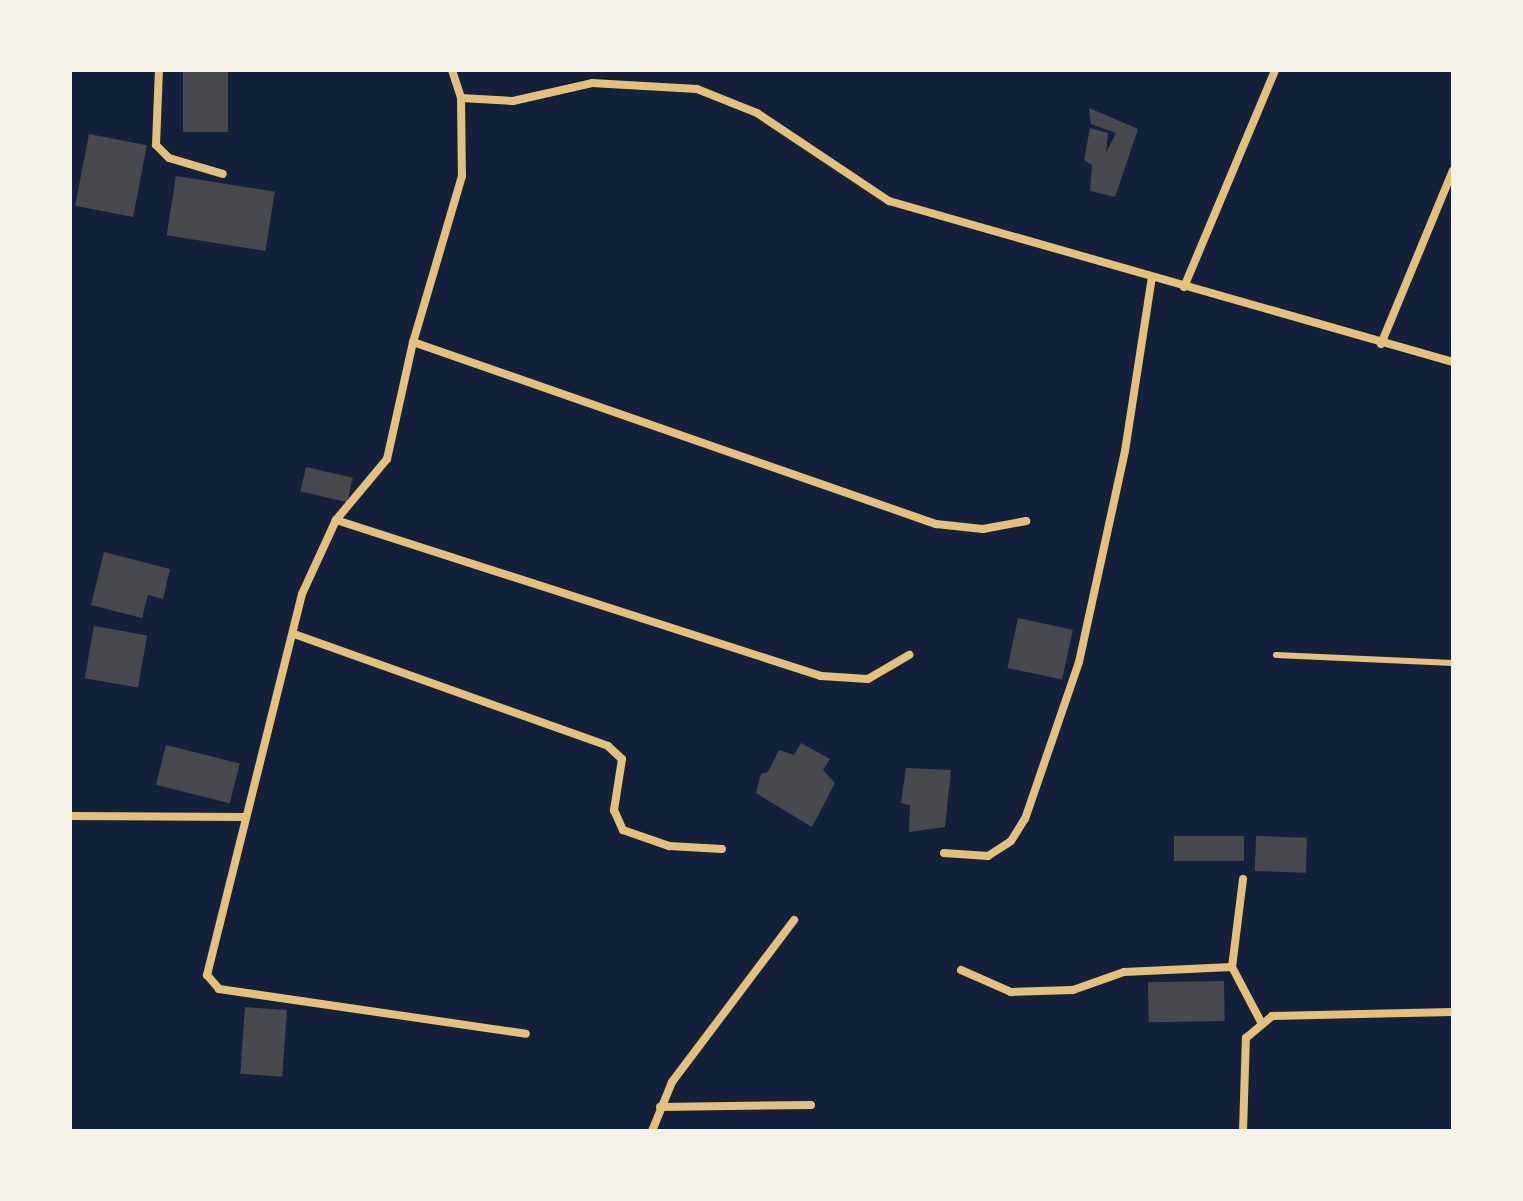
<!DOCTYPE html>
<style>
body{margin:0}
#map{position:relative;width:1523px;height:1201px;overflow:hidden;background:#14213d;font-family:"Work Sans",sans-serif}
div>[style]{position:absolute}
.building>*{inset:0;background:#48494c;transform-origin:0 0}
.service>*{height:6px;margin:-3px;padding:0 3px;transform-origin:3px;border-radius:3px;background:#e5c07b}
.minor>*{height:8px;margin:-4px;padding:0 4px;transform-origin:4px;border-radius:4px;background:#e5c07b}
span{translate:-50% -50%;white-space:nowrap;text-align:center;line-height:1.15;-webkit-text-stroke:6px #f6f1e7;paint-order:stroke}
.frame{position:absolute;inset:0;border:72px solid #f6f1e7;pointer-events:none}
</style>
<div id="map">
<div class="building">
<i style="left:183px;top:70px;width:45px;height:62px"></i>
<i style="clip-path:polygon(1089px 108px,1138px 129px,1115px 197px,1090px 191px,1092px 165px,1084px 160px,1090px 128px,1108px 133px,1106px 153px,1116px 133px,1091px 124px)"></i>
<i style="left:89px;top:134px;width:59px;height:73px;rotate:11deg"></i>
<i style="left:176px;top:176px;width:100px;height:60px;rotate:9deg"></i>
<i style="left:306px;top:467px;width:48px;height:25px;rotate:13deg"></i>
<i style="clip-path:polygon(104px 552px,170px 569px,163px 599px,148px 595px,142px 618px,91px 605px)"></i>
<i style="left:1018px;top:618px;width:56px;height:51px;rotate:12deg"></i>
<i style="left:94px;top:626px;width:54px;height:53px;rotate:10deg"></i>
<i style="clip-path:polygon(801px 743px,830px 759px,823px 770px,835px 783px,812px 827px,756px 793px,761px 774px,768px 772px,779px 750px,794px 755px)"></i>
<i style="left:166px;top:745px;width:76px;height:41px;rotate:14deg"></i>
<i style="clip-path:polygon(906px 768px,951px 770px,945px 827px,909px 832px,910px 805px,901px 803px)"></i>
<i style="left:1244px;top:836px;width:25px;height:70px;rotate:90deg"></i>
<i style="left:1256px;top:836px;width:51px;height:35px;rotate:2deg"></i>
<i style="left:1224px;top:981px;width:40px;height:76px;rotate:89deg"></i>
<i style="left:245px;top:1007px;width:42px;height:67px;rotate:4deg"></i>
</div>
<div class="service">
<i style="left:1276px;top:655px;width:177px;rotate:2.6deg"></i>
</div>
<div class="minor">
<i style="left:159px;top:70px;width:75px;rotate:92.3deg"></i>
<i style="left:156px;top:145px;width:18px;rotate:45deg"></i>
<i style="left:169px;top:158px;width:56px;rotate:16.5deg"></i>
<i style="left:452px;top:70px;width:29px;rotate:72deg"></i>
<i style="left:461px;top:98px;width:52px;rotate:3.3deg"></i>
<i style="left:513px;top:101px;width:81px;rotate:-12.8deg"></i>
<i style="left:592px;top:83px;width:105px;rotate:3.3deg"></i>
<i style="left:697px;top:89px;width:65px;rotate:21.8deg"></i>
<i style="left:757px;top:113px;width:159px;rotate:33.7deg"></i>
<i style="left:889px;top:201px;width:587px;rotate:15.93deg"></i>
<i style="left:461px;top:98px;width:78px;rotate:89.3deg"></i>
<i style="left:462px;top:176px;width:173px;rotate:106.4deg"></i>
<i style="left:413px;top:342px;width:120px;rotate:102.5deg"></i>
<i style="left:387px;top:459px;width:80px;rotate:129.9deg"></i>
<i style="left:336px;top:520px;width:81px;rotate:114.7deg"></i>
<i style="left:302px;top:594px;width:393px;rotate:104deg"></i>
<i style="left:207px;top:975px;width:18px;rotate:49deg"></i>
<i style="left:219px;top:989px;width:310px;rotate:8.3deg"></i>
<i style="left:1184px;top:287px;width:235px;rotate:-67.2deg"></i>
<i style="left:413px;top:342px;width:554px;rotate:19.19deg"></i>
<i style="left:936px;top:524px;width:47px;rotate:6.1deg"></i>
<i style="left:983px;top:529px;width:44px;rotate:-10.5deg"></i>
<i style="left:1381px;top:344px;width:188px;rotate:-67.5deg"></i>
<i style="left:336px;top:520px;width:509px;rotate:17.83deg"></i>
<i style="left:821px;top:676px;width:47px;rotate:3.7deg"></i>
<i style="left:868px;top:679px;width:48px;rotate:-30.3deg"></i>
<i style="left:294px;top:634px;width:333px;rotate:19.6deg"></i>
<i style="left:608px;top:746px;width:19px;rotate:43deg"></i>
<i style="left:622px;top:759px;width:52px;rotate:98.9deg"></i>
<i style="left:614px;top:810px;width:22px;rotate:66deg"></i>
<i style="left:623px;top:830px;width:49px;rotate:19.2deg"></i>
<i style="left:669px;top:846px;width:53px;rotate:3.2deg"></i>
<i style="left:70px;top:816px;width:175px;rotate:0.3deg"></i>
<i style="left:944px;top:853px;width:44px;rotate:3.9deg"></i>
<i style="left:988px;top:856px;width:27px;rotate:-33deg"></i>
<i style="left:1011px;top:841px;width:26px;rotate:-58deg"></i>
<i style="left:1025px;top:819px;width:166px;rotate:-71deg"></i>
<i style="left:1079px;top:662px;width:216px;rotate:-77.7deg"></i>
<i style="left:1125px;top:451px;width:176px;rotate:-81.2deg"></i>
<i style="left:1243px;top:879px;width:89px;rotate:97.1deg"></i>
<i style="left:1232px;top:967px;width:64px;rotate:62.2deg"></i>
<i style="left:961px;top:970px;width:55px;rotate:23.7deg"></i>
<i style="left:1011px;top:992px;width:62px;rotate:-1.8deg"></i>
<i style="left:1073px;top:990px;width:54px;rotate:-19.4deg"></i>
<i style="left:1124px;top:972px;width:108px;rotate:-2.7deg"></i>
<i style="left:660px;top:1107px;width:151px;rotate:-0.8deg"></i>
<i style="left:652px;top:1131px;width:53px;rotate:-67.8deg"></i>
<i style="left:672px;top:1082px;width:203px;rotate:-53deg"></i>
<i style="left:1243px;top:1131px;width:93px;rotate:-88.2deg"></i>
<i style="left:1246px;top:1038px;width:34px;rotate:-40deg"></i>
<i style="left:1272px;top:1016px;width:181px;rotate:-1.3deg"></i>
</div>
<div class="frame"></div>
</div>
